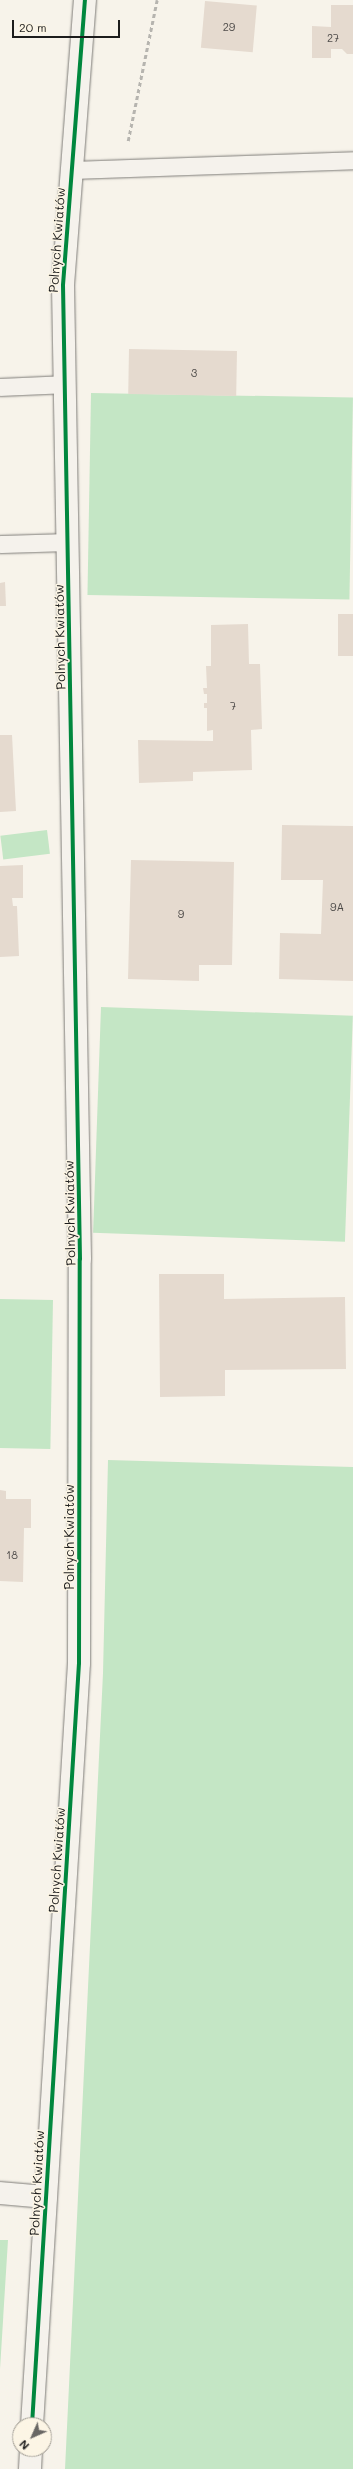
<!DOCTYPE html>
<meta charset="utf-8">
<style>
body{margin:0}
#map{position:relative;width:353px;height:2469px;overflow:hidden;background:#f7f3ea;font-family:Mali,sans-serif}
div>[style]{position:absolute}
.green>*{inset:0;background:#c4e6c5;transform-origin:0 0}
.building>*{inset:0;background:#e5dacf;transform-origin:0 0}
.path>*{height:2.5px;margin-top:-1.25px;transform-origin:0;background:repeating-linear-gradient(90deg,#b6b4af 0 4px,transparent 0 7px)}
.roads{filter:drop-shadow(0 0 1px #7f7d79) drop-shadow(0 0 1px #7f7d79)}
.lane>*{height:17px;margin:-8.5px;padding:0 8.5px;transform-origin:8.5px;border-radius:8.5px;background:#f5f2ec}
.street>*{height:22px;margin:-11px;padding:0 11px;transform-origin:11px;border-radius:11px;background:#f5f2ec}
.cycleway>*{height:4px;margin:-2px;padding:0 2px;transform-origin:2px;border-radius:2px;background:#00873e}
span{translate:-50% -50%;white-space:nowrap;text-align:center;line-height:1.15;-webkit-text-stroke:3px #fcf5e5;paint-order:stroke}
.number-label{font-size:11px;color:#4f4c4a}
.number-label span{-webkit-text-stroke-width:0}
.street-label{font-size:13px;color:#1c1c1c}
.north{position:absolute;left:12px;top:2417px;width:40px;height:40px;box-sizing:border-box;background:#fcf5e5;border:1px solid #a29e95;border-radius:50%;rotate:225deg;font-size:11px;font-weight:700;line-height:16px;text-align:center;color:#1c1c1c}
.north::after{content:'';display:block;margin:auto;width:14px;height:18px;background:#696764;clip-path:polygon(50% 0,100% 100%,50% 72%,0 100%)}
.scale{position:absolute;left:12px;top:20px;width:108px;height:18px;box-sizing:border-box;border:2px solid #1c1c1c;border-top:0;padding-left:5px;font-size:12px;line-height:14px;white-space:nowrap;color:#1c1c1c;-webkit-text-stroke:3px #fcf5e5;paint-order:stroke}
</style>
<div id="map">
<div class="green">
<i style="left:91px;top:393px;width:262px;height:202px;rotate:1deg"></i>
<i style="left:47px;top:830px;width:24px;height:47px;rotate:83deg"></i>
<i style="left:101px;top:1007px;width:252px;height:226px;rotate:2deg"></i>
<i style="left:0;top:1299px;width:53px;height:149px;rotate:1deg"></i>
<i style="clip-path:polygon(108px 1460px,353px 1467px,353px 2469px,65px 2469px,103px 1673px)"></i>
<i style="clip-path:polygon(0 2240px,8px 2240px,0 2369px)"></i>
</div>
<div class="building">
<i style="left:205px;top:1px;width:52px;height:47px;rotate:5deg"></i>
<i style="clip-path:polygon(331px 5px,353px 5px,353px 54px,347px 54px,342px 49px,331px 49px,331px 58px,312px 58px,312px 26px,331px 27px)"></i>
<i style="left:129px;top:349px;width:108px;height:45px;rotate:1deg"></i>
<i style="clip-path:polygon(5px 582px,6px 606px,0 606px,0 583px)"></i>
<i style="left:338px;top:614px;width:15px;height:42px"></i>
<i style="clip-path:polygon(248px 624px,249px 664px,260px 664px,262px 729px,251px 730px,252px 770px,193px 772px,193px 781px,139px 783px,138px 740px,213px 741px,213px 730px,207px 731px,207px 708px,204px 708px,204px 703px,207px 703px,207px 694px,204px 694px,203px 688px,207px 688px,206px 666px,211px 666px,211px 625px)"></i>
<i style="clip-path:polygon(0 735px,12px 735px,16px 811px,0 812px)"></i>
<i style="clip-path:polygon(282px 825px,353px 826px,353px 981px,279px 979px,280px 933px,321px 934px,323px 880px,281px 880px)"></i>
<i style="clip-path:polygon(131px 860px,234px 862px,232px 965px,199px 965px,199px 981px,128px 979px)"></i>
<i style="clip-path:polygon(23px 865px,23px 898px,12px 898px,13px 906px,17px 906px,19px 956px,0 957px,0 866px)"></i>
<i style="clip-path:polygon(159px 1274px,224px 1274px,224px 1299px,345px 1297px,346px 1369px,225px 1370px,225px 1396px,160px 1397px)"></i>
<i style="clip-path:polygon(0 1490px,6px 1491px,6px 1499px,31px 1499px,31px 1528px,24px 1528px,23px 1582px,0 1581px)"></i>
</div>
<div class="path">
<i style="left:128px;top:141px;width:144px;rotate:-78.4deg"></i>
</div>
<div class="roads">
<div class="lane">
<i style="left:73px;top:170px;width:280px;rotate:-2deg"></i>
<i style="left:0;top:387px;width:65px;rotate:-2.6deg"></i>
<i style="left:0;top:544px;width:68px;rotate:-1.7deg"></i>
</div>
<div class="street">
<i style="left:0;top:2193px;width:46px;rotate:5deg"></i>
<i style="left:32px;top:2425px;width:763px;rotate:-86.47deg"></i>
<i style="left:79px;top:1663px;width:404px;rotate:-89.9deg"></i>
<i style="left:80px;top:1259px;width:974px;rotate:-91deg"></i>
<i style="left:63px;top:285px;width:286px;rotate:-85.6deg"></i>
<i style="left:30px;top:2469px;width:20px;rotate:-87deg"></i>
</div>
</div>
<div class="cycleway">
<i style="left:32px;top:2425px;width:763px;rotate:-86.47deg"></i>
<i style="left:79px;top:1663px;width:404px;rotate:-89.9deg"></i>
<i style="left:80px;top:1259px;width:974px;rotate:-91deg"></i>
<i style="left:63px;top:285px;width:286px;rotate:-85.6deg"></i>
</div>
<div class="number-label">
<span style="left:229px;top:27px">29</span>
<span style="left:333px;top:38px">27</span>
<span style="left:194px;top:373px">3</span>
<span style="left:233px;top:706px">7</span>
<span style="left:337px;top:907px">9A</span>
<span style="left:181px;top:914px">9</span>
<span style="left:12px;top:1555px">18</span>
</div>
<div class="street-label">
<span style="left:57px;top:240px;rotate:-86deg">Polnych Kwiatów</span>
<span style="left:60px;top:637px;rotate:-91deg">Polnych Kwiatów</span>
<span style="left:70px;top:1213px;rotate:-91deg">Polnych Kwiatów</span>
<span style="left:69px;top:1537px;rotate:-90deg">Polnych Kwiatów</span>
<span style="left:57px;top:1860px;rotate:-86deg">Polnych Kwiatów</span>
<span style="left:37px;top:2183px;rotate:-87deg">Polnych Kwiatów</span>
</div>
<div class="north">N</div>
<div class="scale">20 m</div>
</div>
